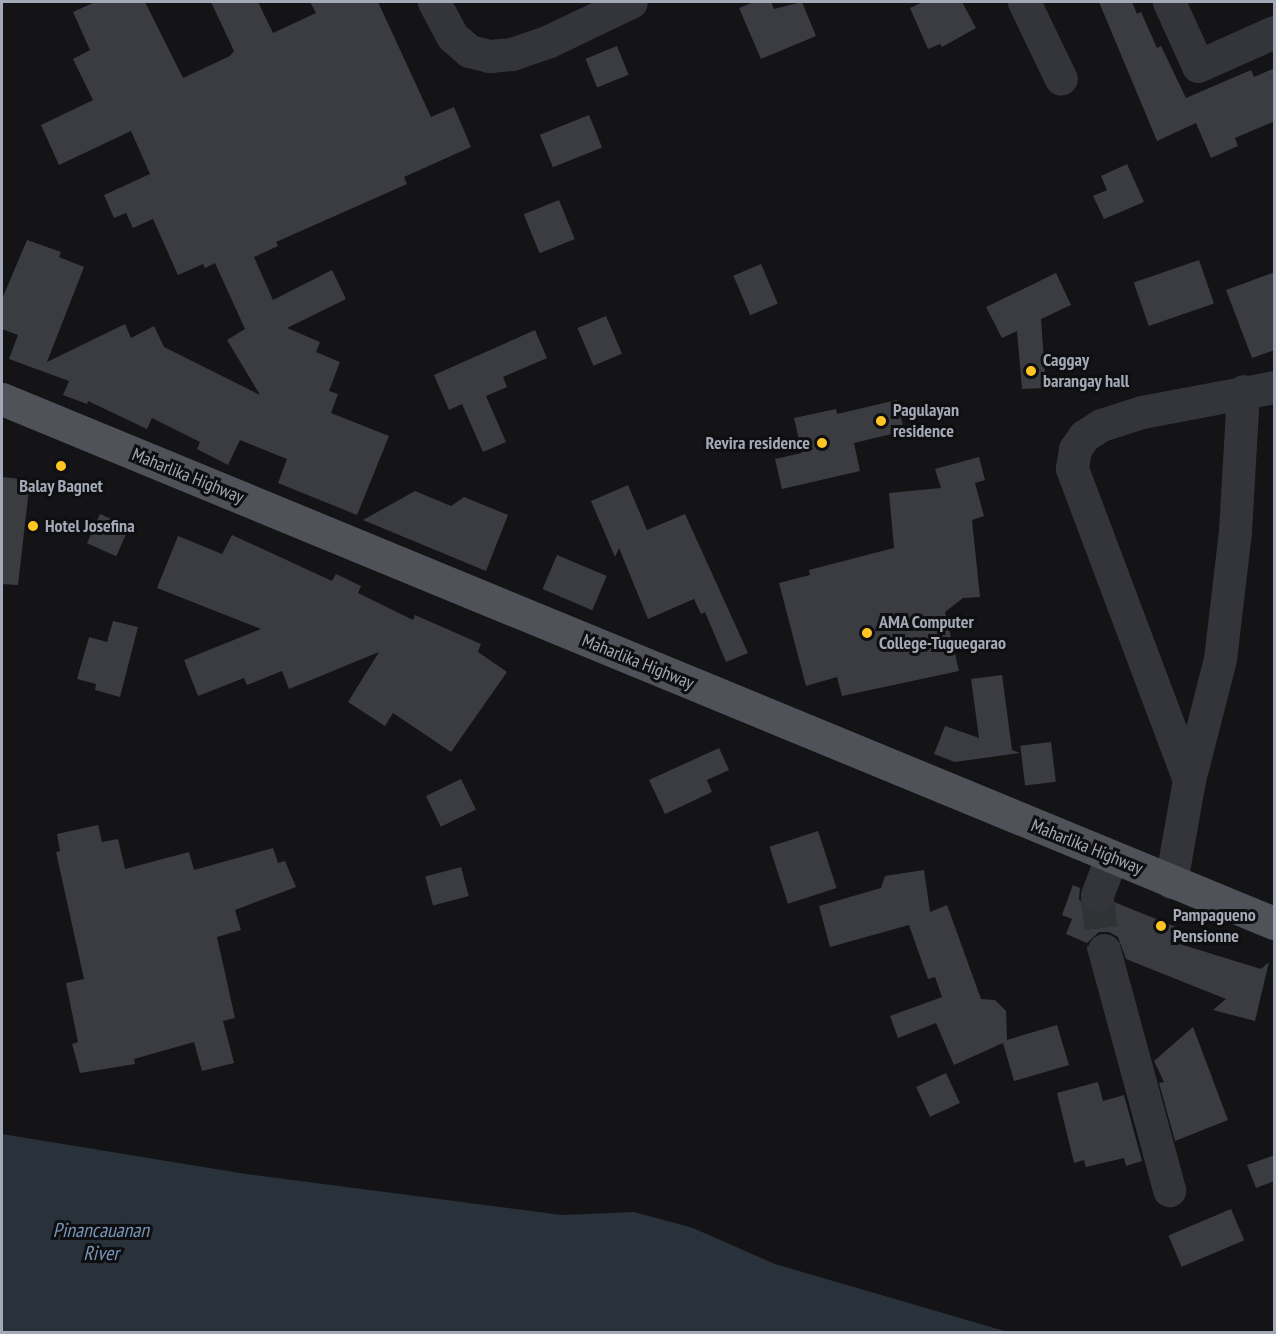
<!DOCTYPE html>
<style>
body{margin:0}
#map{position:relative;width:1276px;height:1334px;overflow:hidden;background:#141416;font-family:"PT Sans Narrow",sans-serif}
div>[style]{position:absolute}
.water>*{inset:0;background:#29313b}
.building>*{inset:0;background:#3b3c41;transform-origin:0 0}
.minor-tunnel>*{height:33px;margin-top:-16.5px;transform-origin:0;background:repeating-linear-gradient(90deg,#313236 0 33px,transparent 0 49px)}
.minor>*{height:33px;margin:-16.5px;padding:0 16.5px;transform-origin:16.5px;border-radius:16.5px;background:#34353b}
.major>*{height:33px;margin:-16.5px;padding:0 16.5px;transform-origin:16.5px;border-radius:16.5px;background:#50525a}
.dots>*{width:16px;height:16px;translate:-50% -50%;box-sizing:border-box;border:3px solid #0f0f11;border-radius:50%}
span{translate:-50% -50%;white-space:nowrap;text-align:center;line-height:1.15;-webkit-text-stroke:6px #0f0f11;paint-order:stroke}
.poi-label{font-size:18px;color:#a4a9b7;font-weight:700}
.left{translate:0 -50%;text-align:left}
.right{translate:-100% -50%;text-align:right}
.street-label{font-size:18px;color:#a4a9b7}
.water-label{font-size:20px;color:#7894b6;font-style:italic}
.frame{position:absolute;inset:0;border:3px solid #a4a9b7;pointer-events:none}
</style>
<div id="map">
<div class="water">
<i style="clip-path:polygon(2px 1134px,246px 1174px,562px 1215px,634px 1212px,693px 1228px,775px 1264px,1008px 1332px,2px 1332px)"></i>
</div>
<div class="building">
<i style="clip-path:polygon(95px 2px,145px 2px,183px 78px,230px 56px,234px 51px,211px 2px,258px 2px,273px 33px,316px 13px,310px 2px,378px 2px,431px 117px,454px 107px,471px 147px,404px 177px,407px 184px,276px 242px,278px 246px,254px 257px,273px 300px,332px 270px,346px 299px,287px 328px,320px 342px,316px 352px,340px 362px,329px 391px,338px 394px,331px 413px,389px 436px,357px 515px,278px 483px,287px 459px,240px 440px,228px 465px,197px 449px,200px 442px,152px 418px,147px 429px,88px 401px,87px 404px,63px 395px,69px 381px,9px 359px,18px 335px,2px 329px,2px 299px,27px 240px,61px 252px,59px 257px,84px 267px,47px 362px,125px 324px,131px 338px,154px 326px,164px 347px,260px 395px,227px 340px,245px 329px,215px 263px,205px 268px,203px 264px,178px 275px,153px 219px,133px 228px,126px 213px,114px 218px,104px 195px,150px 174px,131px 131px,59px 165px,41px 125px,93px 100px,73px 59px,90px 50px,73px 12px)"></i>
<i style="clip-path:polygon(754px 2px,771px 2px,774px 9px,802px 2px,816px 36px,761px 59px,739px 8px)"></i>
<i style="clip-path:polygon(923px 2px,962px 2px,976px 28px,942px 47px,940px 44px,928px 49px,910px 8px)"></i>
<i style="clip-path:polygon(1099px 2px,1132px 2px,1137px 14px,1141px 12px,1157px 48px,1161px 46px,1186px 98px,1251px 70px,1254px 77px,1275px 68px,1275px 121px,1235px 138px,1238px 146px,1211px 158px,1196px 123px,1157px 141px)"></i>
<i style="left:617px;top:46px;width:31px;height:34px;rotate:68deg"></i>
<i style="left:589px;top:115px;width:35px;height:53px;rotate:68deg"></i>
<i style="clip-path:polygon(1127px 164px,1144px 202px,1104px 219px,1093px 196px,1107px 190px,1101px 176px)"></i>
<i style="left:559px;top:200px;width:42px;height:38px;rotate:68deg"></i>
<i style="left:1199px;top:260px;width:46px;height:69px;rotate:71deg"></i>
<i style="left:761px;top:264px;width:43px;height:30px;rotate:67deg"></i>
<i style="clip-path:polygon(1275px 272px,1275px 350px,1252px 358px,1226px 290px)"></i>
<i style="clip-path:polygon(1056px 273px,1071px 305px,1041px 319px,1046px 388px,1022px 389px,1017px 331px,1002px 338px,986px 307px)"></i>
<i style="left:606px;top:316px;width:41px;height:31px;rotate:67deg"></i>
<i style="clip-path:polygon(535px 330px,547px 358px,503px 377px,507px 387px,486px 396px,506px 442px,483px 452px,462px 404px,449px 410px,434px 375px)"></i>
<i style="clip-path:polygon(897px 400px,904px 431px,854px 443px,860px 471px,782px 489px,775px 459px,802px 453px,794px 418px,836px 409px,837px 414px)"></i>
<i style="clip-path:polygon(979px 457px,985px 480px,975px 483px,984px 516px,972px 520px,980px 597px,963px 598px,945px 612px,959px 671px,842px 696px,837px 677px,806px 686px,779px 583px,810px 575px,809px 570px,894px 548px,889px 493px,941px 488px,935px 469px)"></i>
<i style="clip-path:polygon(2px 477px,30px 480px,18px 585px,2px 584px)"></i>
<i style="clip-path:polygon(628px 485px,647px 530px,685px 514px,748px 653px,726px 662px,705px 612px,701px 614px,694px 599px,648px 619px,619px 548px,615px 557px,591px 501px)"></i>
<i style="clip-path:polygon(415px 491px,451px 506px,464px 497px,508px 515px,486px 571px,363px 520px)"></i>
<i style="left:100px;top:514px;width:32px;height:32px;rotate:24deg"></i>
<i style="clip-path:polygon(232px 535px,332px 581px,336px 574px,361px 586px,358px 593px,413px 620px,415px 615px,481px 644px,478px 652px,507px 672px,451px 752px,393px 713px,385px 726px,348px 702px,379px 652px,289px 689px,282px 671px,247px 685px,244px 678px,198px 696px,184px 660px,261px 629px,157px 588px,178px 536px,222px 554px)"></i>
<i style="left:557px;top:555px;width:54px;height:37px;rotate:23deg"></i>
<i style="clip-path:polygon(113px 621px,138px 627px,120px 697px,95px 690px,96px 684px,77px 679px,89px 637px,107px 642px)"></i>
<i style="clip-path:polygon(1002px 675px,1012px 750px,1020px 753px,955px 762px,934px 754px,945px 726px,979px 738px,971px 679px)"></i>
<i style="left:1051px;top:742px;width:40px;height:31px;rotate:83deg"></i>
<i style="clip-path:polygon(719px 748px,729px 770px,707px 780px,712px 792px,665px 814px,649px 780px)"></i>
<i style="left:461px;top:779px;width:34px;height:39px;rotate:64deg"></i>
<i style="clip-path:polygon(98px 825px,102px 842px,118px 839px,125px 869px,189px 852px,194px 870px,273px 848px,278px 863px,285px 861px,296px 887px,235px 910px,241px 930px,217px 937px,235px 1018px,223px 1021px,234px 1063px,202px 1071px,194px 1042px,134px 1059px,135px 1064px,80px 1073px,72px 1044px,78px 1042px,66px 983px,84px 979px,56px 852px,60px 851px,57px 834px)"></i>
<i style="left:818px;top:831px;width:60px;height:51px;rotate:72deg"></i>
<i style="left:461px;top:867px;width:30px;height:37px;rotate:75deg"></i>
<i style="clip-path:polygon(924px 870px,930px 912px,947px 905px,981px 999px,995px 1000px,1006px 1011px,1007px 1040px,1057px 1025px,1069px 1065px,1014px 1081px,1003px 1043px,954px 1065px,936px 1023px,898px 1038px,890px 1016px,942px 997px,935px 977px,928px 979px,909px 925px,830px 947px,819px 906px,881px 888px,885px 876px)"></i>
<i style="clip-path:polygon(1073px 885px,1080px 888px,1079px 899px,1090px 912px,1101px 913px,1114px 902px,1176px 927px,1170px 941px,1261px 969px,1269px 962px,1255px 1021px,1213px 1010px,1226px 999px,1126px 959px,1118px 937px,1109px 932px,1099px 932px,1087px 943px,1066px 934px,1072px 919px,1062px 915px)"></i>
<i style="clip-path:polygon(1193px 1027px,1228px 1120px,1175px 1141px,1159px 1083px,1164px 1082px,1154px 1061px)"></i>
<i style="left:946px;top:1073px;width:33px;height:33px;rotate:65deg"></i>
<i style="clip-path:polygon(1098px 1082px,1103px 1101px,1124px 1095px,1142px 1161px,1126px 1166px,1124px 1158px,1086px 1167px,1084px 1160px,1074px 1163px,1057px 1093px)"></i>
<i style="clip-path:polygon(1275px 1155px,1275px 1181px,1256px 1188px,1247px 1165px)"></i>
<i style="left:1231px;top:1209px;width:34px;height:68px;rotate:67deg"></i>
</div>
<div class="minor-tunnel">
<i style="left:1097px;top:895px;width:55px;rotate:82.7deg"></i>
</div>
<div class="minor">
<i style="left:434px;top:2px;width:40px;rotate:62deg"></i>
<i style="left:453px;top:37px;width:21px;rotate:41deg"></i>
<i style="left:469px;top:51px;width:21px;rotate:14deg"></i>
<i style="left:489px;top:56px;width:23px;rotate:-5deg"></i>
<i style="left:512px;top:54px;width:37px;rotate:-19deg"></i>
<i style="left:547px;top:42px;width:93px;rotate:-25.5deg"></i>
<i style="left:1024px;top:2px;width:85px;rotate:64.3deg"></i>
<i style="left:1169px;top:2px;width:70px;rotate:65.6deg"></i>
<i style="left:1198px;top:66px;width:83px;rotate:-24.1deg"></i>
<i style="left:1189px;top:780px;width:333px;rotate:-110.6deg"></i>
<i style="left:1072px;top:468px;width:19px;rotate:-81deg"></i>
<i style="left:1075px;top:449px;width:16px;rotate:-55deg"></i>
<i style="left:1084px;top:436px;width:20px;rotate:-33deg"></i>
<i style="left:1101px;top:425px;width:43px;rotate:-17.6deg"></i>
<i style="left:1142px;top:412px;width:134px;rotate:-10.7deg"></i>
<i style="left:1171px;top:882px;width:104px;rotate:-80deg"></i>
<i style="left:1189px;top:780px;width:125px;rotate:-75.6deg"></i>
<i style="left:1220px;top:659px;width:129px;rotate:-83.3deg"></i>
<i style="left:1235px;top:531px;width:140px;rotate:-86.7deg"></i>
<i style="left:1097px;top:895px;width:40px;rotate:-69deg"></i>
<i style="left:1104px;top:950px;width:249px;rotate:74.8deg"></i>
</div>
<div class="major">
<i style="left:2px;top:399px;width:1376px;rotate:22.39deg"></i>
</div>
<div class="dots">
<i style="left:1031px;top:371px;background:#ffc623"></i>
<i style="left:881px;top:421px;background:#ffc623"></i>
<i style="left:822px;top:443px;background:#ffc623"></i>
<i style="left:61px;top:466px;background:#ffc623"></i>
<i style="left:33px;top:526px;background:#ffc623"></i>
<i style="left:867px;top:633px;background:#ffc623"></i>
<i style="left:1161px;top:926px;background:#ffc623"></i>
</div>
<div class="poi-label">
<span class="left" style="left:1043px;top:371px">Caggay<br>barangay hall</span>
<span class="left" style="left:893px;top:421px">Pagulayan<br>residence</span>
<span class="right" style="left:810px;top:443px">Revira residence</span>
<span style="left:61px;top:486px">Balay Bagnet</span>
<span class="left" style="left:45px;top:526px">Hotel Josefina</span>
<span class="left" style="left:879px;top:633px">AMA Computer<br>College-Tuguegarao</span>
<span class="left" style="left:1173px;top:926px">Pampagueno<br>Pensionne</span>
</div>
<div class="street-label">
<span style="left:188px;top:476px;rotate:22deg">Maharlika Highway</span>
<span style="left:638px;top:662px;rotate:22deg">Maharlika Highway</span>
<span style="left:1087px;top:847px;rotate:22deg">Maharlika Highway</span>
</div>
<div class="water-label">
<span style="left:101px;top:1242px">Pinancauanan<br>River</span>
</div>
<div class="frame"></div>
</div>
